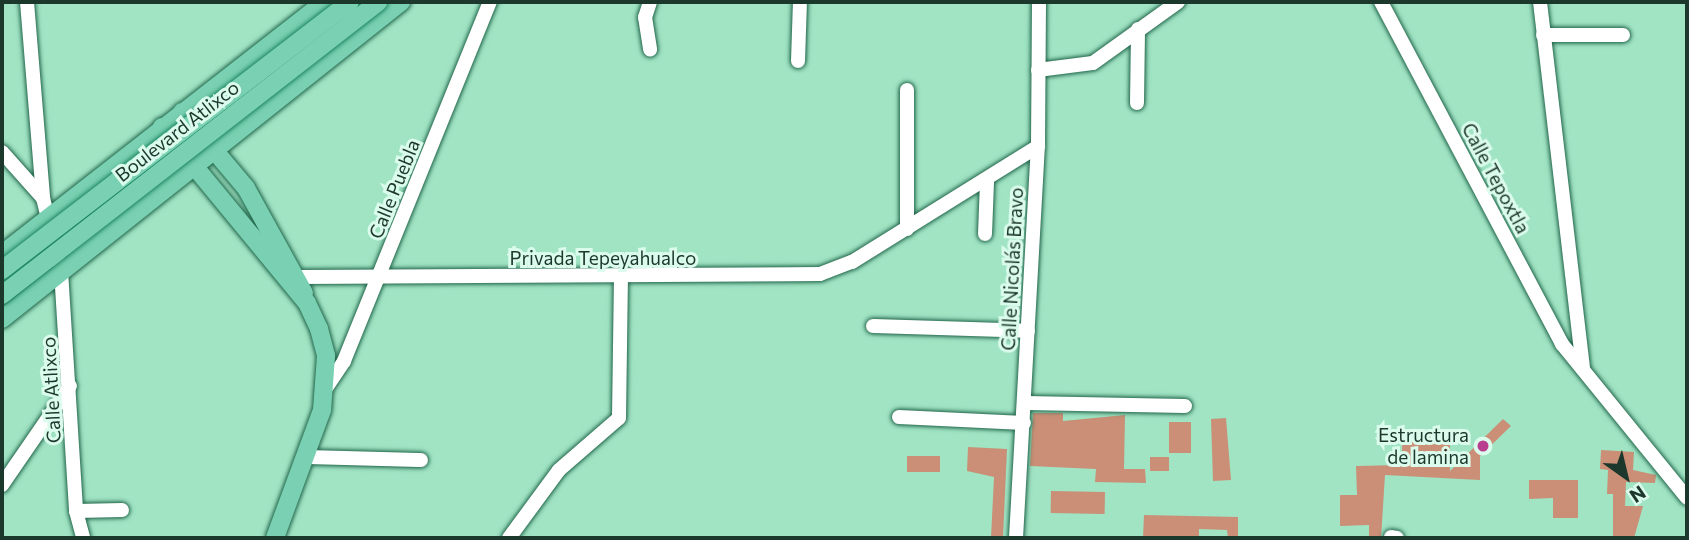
<!DOCTYPE html>
<meta charset="utf-8">
<style>
body{margin:0}
#map{position:relative;width:1689px;height:540px;overflow:hidden;background:#a0e4c4;font-family:Commissioner,sans-serif}
div>[style]{position:absolute}
.building>*{inset:0;background:#ca8f76;transform-origin:0 0}
.roads{filter:drop-shadow(0 0 2px #22664b) drop-shadow(0 0 2px #22664b)}
.minor>*{height:14px;margin:-7px;padding:0 7px;transform-origin:7px;border-radius:7px;background:#fff}
.major>*{height:18px;margin:-9px;padding:0 9px;transform-origin:9px;border-radius:9px;background:#79d0b2}
.bridges{filter:drop-shadow(0 0 2px #1e8662) drop-shadow(0 0 2px #1e8662)}
.major-bridge>*{height:18px;margin:-9px;padding:0 9px;transform-origin:9px;border-radius:9px;background:#79d0b2}
.dots>*{width:19px;height:19px;translate:-50% -50%;box-sizing:border-box;border:4px solid #dbfcec;border-radius:50%}
span{translate:-50% -50%;white-space:nowrap;text-align:center;line-height:1.15;-webkit-text-stroke:6px #dbfcec;paint-order:stroke}
.street-label{font-size:19px;color:#1c372b}
.poi-label{font-size:19px;color:#1c372b}
.right{translate:-100% -50%;text-align:right}
.frame{position:absolute;inset:0;border:4px solid #1c372b;pointer-events:none}
.north{position:absolute;left:1591px;top:442px;width:70px;height:70px;-webkit-text-stroke:5px #dbfcec;paint-order:stroke;rotate:146deg;font-size:19px;font-weight:700;line-height:28px;text-align:center;color:#1c372b}
.north::after{content:'';display:block;margin:auto;width:24px;height:32px;background:#1c372b;clip-path:polygon(50% 0,100% 100%,50% 72%,0 100%)}
</style>
<div id="map">
<div class="building">
<i style="clip-path:polygon(1033px 413px,1063px 413px,1063px 421px,1125px 415px,1124px 469px,1145px 469px,1146px 483px,1095px 482px,1096px 469px,1030px 466px)"></i>
<i style="clip-path:polygon(1226px 418px,1231px 480px,1213px 481px,1211px 419px)"></i>
<i style="clip-path:polygon(1503px 419px,1511px 426px,1480px 456px,1480px 480px,1385px 475px,1381px 538px,1369px 538px,1369px 525px,1340px 526px,1340px 495px,1357px 495px,1356px 466px,1401px 465px,1403px 435px,1450px 435px,1450px 471px)"></i>
<i style="left:1191px;top:422px;width:31px;height:22px;rotate:90deg"></i>
<i style="clip-path:polygon(968px 447px,1007px 449px,1003px 538px,991px 538px,994px 477px,967px 471px)"></i>
<i style="clip-path:polygon(1601px 450px,1634px 452px,1633px 470px,1656px 475px,1655px 483px,1626px 482px,1625px 506px,1643px 506px,1634px 538px,1613px 538px,1613px 494px,1607px 494px,1608px 470px,1600px 469px)"></i>
<i style="left:940px;top:456px;width:16px;height:33px;rotate:90deg"></i>
<i style="left:1150px;top:457px;width:19px;height:14px"></i>
<i style="clip-path:polygon(1529px 480px,1578px 480px,1578px 518px,1553px 518px,1553px 498px,1529px 499px)"></i>
<i style="left:1051px;top:491px;width:54px;height:22px;rotate:1deg"></i>
<i style="clip-path:polygon(1144px 515px,1238px 517px,1238px 538px,1228px 538px,1227px 530px,1199px 529px,1199px 538px,1143px 538px)"></i>
</div>
<div class="roads">
<div class="minor">
<i style="left:27px;top:2px;width:197px;rotate:85.3deg"></i>
<i style="left:650px;top:2px;width:16px;rotate:108deg"></i>
<i style="left:645px;top:17px;width:33px;rotate:81deg"></i>
<i style="left:1381px;top:2px;width:387px;rotate:62.1deg"></i>
<i style="left:1562px;top:344px;width:198px;rotate:50.9deg"></i>
<i style="left:1540px;top:2px;width:369px;rotate:83.3deg"></i>
<i style="left:1543px;top:35px;width:80px"></i>
<i style="left:798px;top:61px;width:59px;rotate:-88.1deg"></i>
<i style="left:1038px;top:70px;width:55px;rotate:-7.3deg"></i>
<i style="left:1093px;top:63px;width:105px;rotate:-35.7deg"></i>
<i style="left:1137px;top:103px;width:74px;rotate:-89.2deg"></i>
<i style="left:2px;top:152px;width:62px;rotate:48.3deg"></i>
<i style="left:43px;top:198px;width:75px;rotate:76.1deg"></i>
<i style="left:61px;top:271px;width:240px;rotate:86.4deg"></i>
<i style="left:76px;top:511px;width:28px;rotate:75deg"></i>
<i style="left:907px;top:229px;width:139px;rotate:-90deg"></i>
<i style="left:985px;top:234px;width:53px;rotate:-87.8deg"></i>
<i style="left:290px;top:283px;width:11px;rotate:-34deg"></i>
<i style="left:299px;top:277px;width:521px;rotate:-0.33deg"></i>
<i style="left:820px;top:274px;width:34px;rotate:-21deg"></i>
<i style="left:852px;top:262px;width:219px;rotate:-31.9deg"></i>
<i style="left:873px;top:326px;width:155px;rotate:1.8deg"></i>
<i style="left:326px;top:388px;width:32px;rotate:-56deg"></i>
<i style="left:344px;top:361px;width:388px;rotate:-67.9deg"></i>
<i style="left:1025px;top:403px;width:160px;rotate:1.1deg"></i>
<i style="left:899px;top:417px;width:125px;rotate:2.7deg"></i>
<i style="left:305px;top:457px;width:116px;rotate:1.5deg"></i>
<i style="left:2px;top:485px;width:120px;rotate:-55.5deg"></i>
<i style="left:76px;top:511px;width:46px;rotate:-1.2deg"></i>
<i style="left:1391px;top:537px;width:6px;rotate:9deg"></i>
<i style="left:509px;top:538px;width:84px;rotate:-53.7deg"></i>
<i style="left:559px;top:470px;width:79px;rotate:-40.9deg"></i>
<i style="left:619px;top:418px;width:140px;rotate:-89.2deg"></i>
<i style="left:1016px;top:538px;width:393px;rotate:-86.8deg"></i>
<i style="left:1038px;top:146px;width:144px;rotate:-89.6deg"></i>
</div>
<div class="major">
<i style="left:182px;top:112px;width:99px;rotate:49.9deg"></i>
<i style="left:246px;top:188px;width:120px;rotate:61.1deg"></i>
<i style="left:162px;top:127px;width:228px;rotate:50.5deg"></i>
<i style="left:307px;top:303px;width:29px;rotate:65deg"></i>
<i style="left:319px;top:329px;width:28px;rotate:75deg"></i>
<i style="left:326px;top:356px;width:54px;rotate:94.2deg"></i>
<i style="left:322px;top:410px;width:136px;rotate:110.2deg"></i>
<i style="left:2px;top:254px;width:410px;rotate:-38deg"></i>
<i style="left:2px;top:319px;width:510px;rotate:-38.47deg"></i>
</div>
</div>
<div class="bridges">
<div class="major-bridge">
<i style="left:2px;top:270px;width:439px;rotate:-37.6deg"></i>
<i style="left:2px;top:295px;width:477px;rotate:-37.9deg"></i>
</div>
</div>
<div class="dots">
<i style="left:1483px;top:446px;background:#b93e90"></i>
</div>
<div class="street-label">
<span style="left:177px;top:131px;rotate:-38deg">Boulevard Atlixco</span>
<span style="left:1496px;top:178px;rotate:62deg">Calle Tepoxtla</span>
<span style="left:394px;top:189px;rotate:-68deg">Calle Puebla</span>
<span style="left:603px;top:258px">Privada Tepeyahualco</span>
<span style="left:1012px;top:269px;rotate:-87deg">Calle Nicolás Bravo</span>
<span style="left:51px;top:390px;rotate:-93deg">Calle Atlixco</span>
</div>
<div class="poi-label">
<span class="right" style="left:1469px;top:446px">Estructura<br>de lamina</span>
</div>
<div class="frame"></div>
<div class="north">N</div>
</div>
